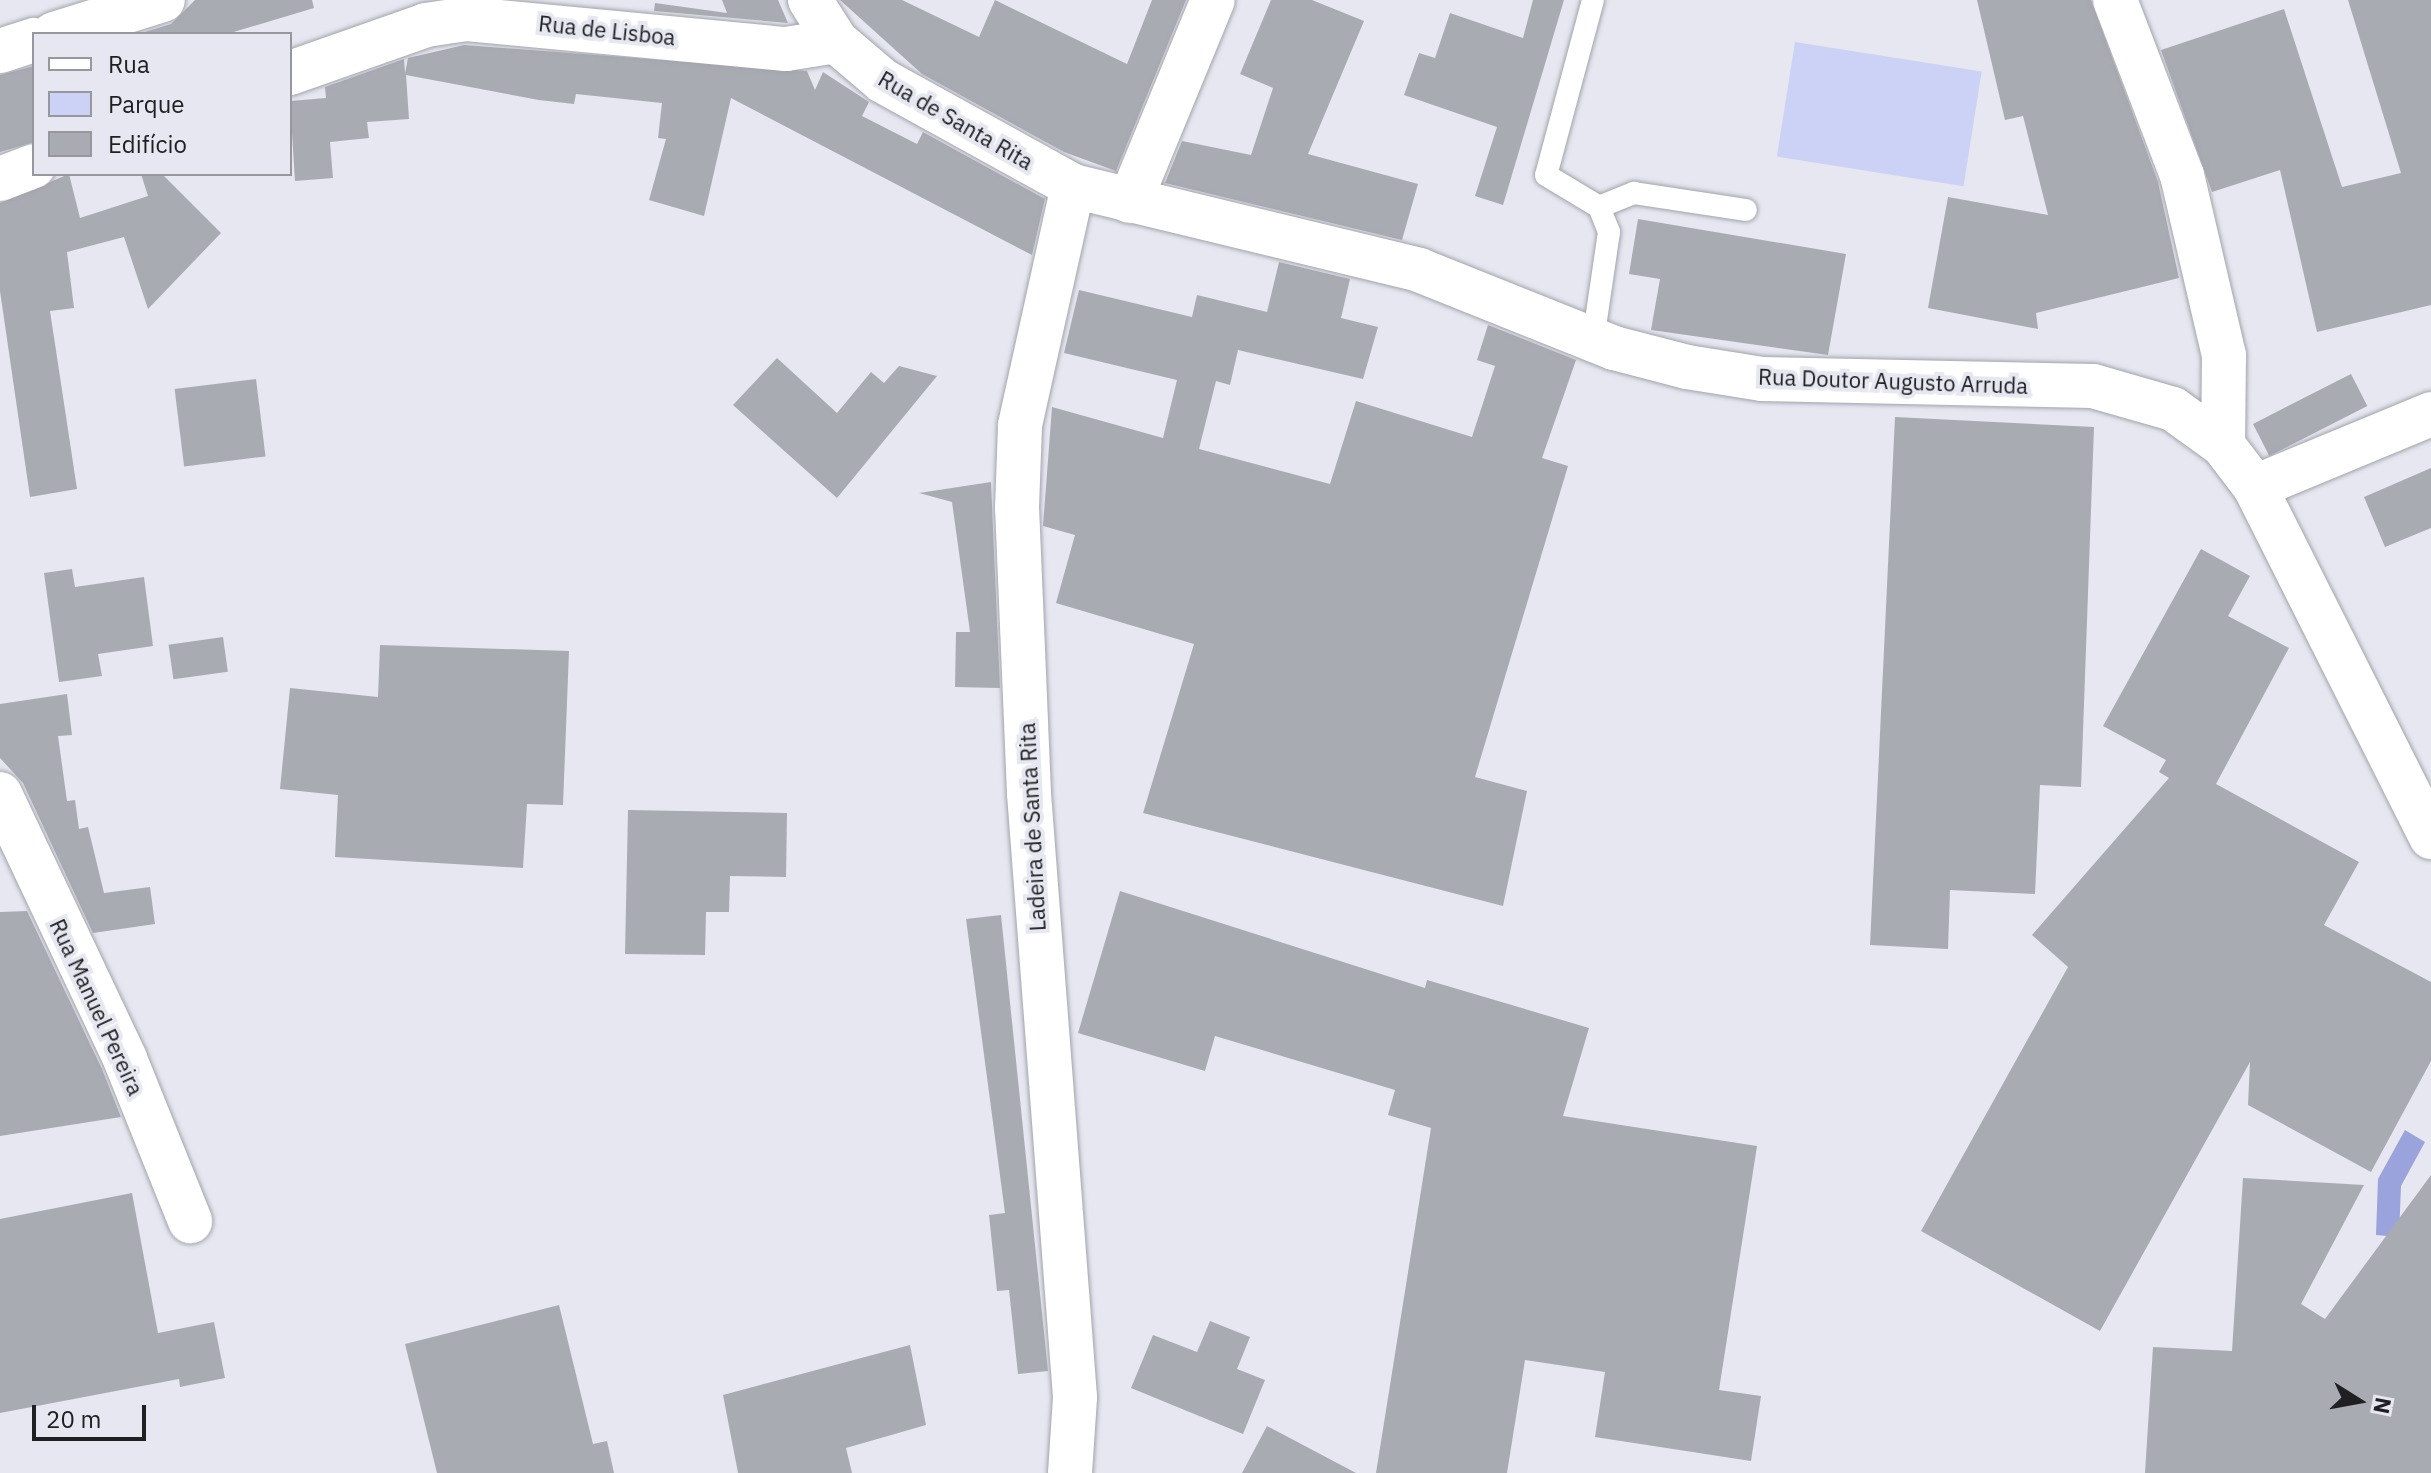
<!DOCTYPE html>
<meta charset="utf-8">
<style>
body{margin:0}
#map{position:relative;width:2431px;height:1473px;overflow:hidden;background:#e6e7f0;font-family:"IBM Plex Sans",sans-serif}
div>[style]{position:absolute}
.green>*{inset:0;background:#ccd2f5;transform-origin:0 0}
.water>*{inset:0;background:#9ba3dc}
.building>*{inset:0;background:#a9abb3;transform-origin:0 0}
.roads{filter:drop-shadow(0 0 2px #a2a3ac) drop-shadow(0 0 2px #a2a3ac)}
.lane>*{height:22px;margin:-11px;padding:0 11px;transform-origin:11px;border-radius:11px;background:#fff}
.street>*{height:44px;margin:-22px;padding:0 22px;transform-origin:22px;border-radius:22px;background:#fff}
span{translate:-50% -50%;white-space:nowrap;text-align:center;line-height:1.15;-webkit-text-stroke:8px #e6e7f0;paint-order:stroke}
.street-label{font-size:22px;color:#202023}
.legend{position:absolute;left:32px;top:32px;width:260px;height:144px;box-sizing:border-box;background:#e6e7f0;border:2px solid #97979e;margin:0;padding:10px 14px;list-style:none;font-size:24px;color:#202023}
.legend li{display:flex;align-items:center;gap:16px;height:40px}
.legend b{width:40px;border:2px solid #97979e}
.north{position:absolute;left:2319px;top:1361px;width:80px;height:80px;-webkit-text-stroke:6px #e6e7f0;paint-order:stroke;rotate:101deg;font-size:22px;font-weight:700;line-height:32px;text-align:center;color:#202023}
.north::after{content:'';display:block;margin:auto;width:28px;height:36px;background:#202023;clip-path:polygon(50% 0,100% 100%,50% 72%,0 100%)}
.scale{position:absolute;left:32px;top:1405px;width:114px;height:36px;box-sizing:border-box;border:4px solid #202023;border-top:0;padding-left:10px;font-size:24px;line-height:28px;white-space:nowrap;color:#202023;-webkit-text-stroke:6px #e6e7f0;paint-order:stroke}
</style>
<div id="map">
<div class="green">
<i style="left:1795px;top:42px;width:189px;height:116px;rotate:9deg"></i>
</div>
<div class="water">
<i style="clip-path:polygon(2405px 1130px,2425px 1142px,2401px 1186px,2399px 1237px,2376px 1235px,2378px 1179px)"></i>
</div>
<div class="building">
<i style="clip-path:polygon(195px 0,312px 0,314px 8px,227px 34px,138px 34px,171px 24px)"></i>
<i style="clip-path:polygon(722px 0,778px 0,788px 23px,654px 11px,655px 3px,727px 13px)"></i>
<i style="clip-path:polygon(840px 0,902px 0,979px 37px,995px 0,1127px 64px,1152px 0,1186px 0,1116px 171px,1064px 152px,922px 74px)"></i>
<i style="clip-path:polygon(1271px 0,1312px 0,1364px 21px,1308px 154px,1418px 184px,1402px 240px,1165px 183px,1182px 141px,1251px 155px,1273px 88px,1240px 74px)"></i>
<i style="clip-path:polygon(1533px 0,1564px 0,1503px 205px,1475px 196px,1497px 127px,1404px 95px,1419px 53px,1435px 58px,1450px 13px,1523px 38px)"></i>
<i style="clip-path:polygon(1977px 0,2091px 0,2158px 182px,2179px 278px,2036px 313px,2038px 329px,1928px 308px,1948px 197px,2048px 215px,2023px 116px,2005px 120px)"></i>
<i style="clip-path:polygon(2348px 0,2431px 0,2431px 305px,2317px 332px,2280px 170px,2212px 192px,2161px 50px,2284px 9px,2342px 187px,2401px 173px)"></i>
<i style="clip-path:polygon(464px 45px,807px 71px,815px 90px,823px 72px,869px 102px,862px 116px,917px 144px,923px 132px,1045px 199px,1032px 255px,731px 98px,704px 216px,649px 200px,666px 139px,658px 138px,662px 103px,576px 94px,574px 104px,539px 100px,406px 75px,409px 119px,367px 122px,369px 138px,330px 142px,333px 178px,295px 181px,290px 101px,326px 98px,325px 87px,404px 59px,405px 73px,408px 58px)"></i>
<i style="clip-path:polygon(34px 66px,34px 142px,0 152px,0 75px)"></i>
<i style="clip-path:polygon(69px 174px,80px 218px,148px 196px,141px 174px,162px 174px,221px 233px,148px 309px,124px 237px,67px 252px,74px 308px,50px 311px,77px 489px,30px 497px,0 291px,0 203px)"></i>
<i style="clip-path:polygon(1638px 219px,1846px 254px,1828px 355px,1651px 330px,1660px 279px,1629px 274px)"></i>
<i style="clip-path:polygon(1279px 262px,1350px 279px,1341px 318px,1378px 327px,1363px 379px,1238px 350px,1230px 385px,1216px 381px,1199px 449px,1330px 484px,1356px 401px,1472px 437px,1495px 366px,1477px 360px,1488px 325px,1576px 360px,1542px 458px,1568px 466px,1475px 777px,1527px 791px,1503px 906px,1143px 813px,1194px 644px,1056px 603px,1075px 535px,1043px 526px,1052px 407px,1163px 438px,1177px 380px,1064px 353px,1079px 290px,1192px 317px,1197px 295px,1267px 312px)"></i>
<i style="clip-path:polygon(777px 358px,837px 413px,871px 372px,884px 383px,899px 366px,937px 376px,837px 498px,733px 405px)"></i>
<i style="left:2351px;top:374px;width:36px;height:110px;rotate:63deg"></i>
<i style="left:256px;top:379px;width:78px;height:82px;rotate:83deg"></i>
<i style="clip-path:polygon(1895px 417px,2094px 427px,2081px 787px,2040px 785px,2035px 894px,1950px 890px,1948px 949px,1870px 945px)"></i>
<i style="clip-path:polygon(2431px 468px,2431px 528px,2385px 547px,2364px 497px)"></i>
<i style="clip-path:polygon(991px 482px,1000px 688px,955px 687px,956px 632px,970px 632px,952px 502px,919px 493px)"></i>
<i style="clip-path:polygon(2201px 549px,2250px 576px,2228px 616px,2289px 648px,2216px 784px,2359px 862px,2324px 925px,2431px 982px,2431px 1061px,2371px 1172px,2248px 1105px,2250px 1062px,2100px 1331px,1921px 1231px,2068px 967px,2032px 935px,2169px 778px,2159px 772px,2166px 760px,2103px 726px)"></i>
<i style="clip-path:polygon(72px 569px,75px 587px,144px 577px,153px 646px,98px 654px,102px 676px,59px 682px,44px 573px)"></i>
<i style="left:223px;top:637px;width:35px;height:55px;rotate:82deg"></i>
<i style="clip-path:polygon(380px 645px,569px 651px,563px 805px,527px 804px,523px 868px,335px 857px,338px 795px,280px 789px,290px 688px,378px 697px)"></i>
<i style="clip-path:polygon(67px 694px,72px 735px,58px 736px,67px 801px,75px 800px,79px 829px,88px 827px,104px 893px,150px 887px,155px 924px,93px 933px,23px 783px,0 758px,0 704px)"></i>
<i style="clip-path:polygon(628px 810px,787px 813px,786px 877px,730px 876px,729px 912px,706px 912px,705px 955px,625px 954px)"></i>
<i style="clip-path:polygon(1120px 891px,1425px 988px,1427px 980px,1589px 1028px,1563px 1116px,1757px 1146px,1719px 1390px,1761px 1396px,1751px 1461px,1595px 1437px,1605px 1372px,1525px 1360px,1507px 1473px,1376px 1473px,1431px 1128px,1388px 1115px,1395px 1090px,1215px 1036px,1205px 1071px,1078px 1033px)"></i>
<i style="clip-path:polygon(27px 911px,102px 1069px,121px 1117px,0 1136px,0 912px)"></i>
<i style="clip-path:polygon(1001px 915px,1048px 1371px,1018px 1374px,1009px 1290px,997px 1291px,989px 1215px,1005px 1213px,966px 919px)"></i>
<i style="clip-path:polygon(2431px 1175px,2431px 1473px,2145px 1473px,2153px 1347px,2232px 1351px,2243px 1178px,2364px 1185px,2301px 1304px,2325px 1319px)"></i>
<i style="clip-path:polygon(132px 1193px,158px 1333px,214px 1322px,225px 1378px,180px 1387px,179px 1379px,0 1413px,0 1219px)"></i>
<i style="clip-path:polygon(559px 1305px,593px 1444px,607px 1441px,614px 1473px,437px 1473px,405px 1344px)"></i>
<i style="clip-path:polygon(1210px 1321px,1250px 1337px,1237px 1369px,1265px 1380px,1243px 1434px,1131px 1388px,1153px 1335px,1197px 1352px)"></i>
<i style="clip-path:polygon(910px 1345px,926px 1425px,846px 1448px,852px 1473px,738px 1473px,723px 1395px)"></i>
<i style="clip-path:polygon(1267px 1426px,1356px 1473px,1242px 1473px)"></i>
</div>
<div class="roads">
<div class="lane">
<i style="left:1593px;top:0;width:181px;rotate:105deg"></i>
<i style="left:1546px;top:175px;width:62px;rotate:31.1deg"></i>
<i style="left:1599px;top:207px;width:27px;rotate:68deg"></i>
<i style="left:1609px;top:232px;width:109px;rotate:98.4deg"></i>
<i style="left:1599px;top:207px;width:38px;rotate:-22deg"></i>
<i style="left:1634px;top:193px;width:113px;rotate:8.6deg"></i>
</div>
<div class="street">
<i style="left:810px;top:0;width:49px;rotate:57.6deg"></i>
<i style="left:836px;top:41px;width:62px;rotate:40.4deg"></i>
<i style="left:883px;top:81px;width:217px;rotate:28.9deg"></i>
<i style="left:1073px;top:186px;width:356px;rotate:13.6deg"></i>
<i style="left:1419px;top:270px;width:210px;rotate:21.8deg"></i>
<i style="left:1614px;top:348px;width:75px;rotate:14.6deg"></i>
<i style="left:1687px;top:367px;width:76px;rotate:9.1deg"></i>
<i style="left:1762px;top:379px;width:331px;rotate:1.2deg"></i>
<i style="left:2093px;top:386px;width:83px;rotate:16deg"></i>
<i style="left:2173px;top:409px;width:62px;rotate:35.8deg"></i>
<i style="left:2223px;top:445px;width:53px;rotate:52.7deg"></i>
<i style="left:2255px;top:487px;width:392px;rotate:63.3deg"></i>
<i style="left:2115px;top:0;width:187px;rotate:69.1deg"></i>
<i style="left:2182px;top:175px;width:185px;rotate:76.9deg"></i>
<i style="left:2224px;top:355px;width:90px;rotate:90.6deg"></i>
<i style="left:54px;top:34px;width:114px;rotate:-17.3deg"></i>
<i style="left:0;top:51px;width:36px;rotate:-18deg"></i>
<i style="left:290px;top:73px;width:144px;rotate:-19.4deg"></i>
<i style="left:426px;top:25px;width:41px;rotate:-8.3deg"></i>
<i style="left:467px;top:19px;width:320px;rotate:5.4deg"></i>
<i style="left:786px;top:49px;width:51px;rotate:-9.1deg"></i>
<i style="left:0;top:179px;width:36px;rotate:-21deg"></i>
<i style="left:1130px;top:201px;width:217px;rotate:-67.6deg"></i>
<i style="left:2255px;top:487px;width:191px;rotate:-22.5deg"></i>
<i style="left:0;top:794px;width:293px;rotate:64.7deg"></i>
<i style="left:125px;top:1059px;width:175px;rotate:68.1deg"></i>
<i style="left:1070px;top:1473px;width:76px;rotate:-86.2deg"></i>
<i style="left:1075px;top:1397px;width:606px;rotate:-94.36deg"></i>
<i style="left:1029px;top:793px;width:285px;rotate:-92.4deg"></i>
<i style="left:1017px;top:508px;width:83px;rotate:-87.9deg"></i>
<i style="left:1020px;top:425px;width:245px;rotate:-77.5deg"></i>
</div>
</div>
<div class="street-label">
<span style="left:607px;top:30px;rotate:6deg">Rua de Lisboa</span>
<span style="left:956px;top:120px;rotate:30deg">Rua de Santa Rita</span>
<span style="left:1893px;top:381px;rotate:2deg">Rua Doutor Augusto Arruda</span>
<span style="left:1032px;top:827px;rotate:-93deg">Ladeira de Santa Rita</span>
<span style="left:97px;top:1007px;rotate:65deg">Rua Manuel Pereira</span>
</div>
<ul class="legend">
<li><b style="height:10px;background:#fff"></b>Rua</li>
<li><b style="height:22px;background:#ccd2f5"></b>Parque</li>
<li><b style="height:22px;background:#a9abb3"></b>Edifício</li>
</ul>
<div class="north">N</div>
<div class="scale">20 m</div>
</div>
